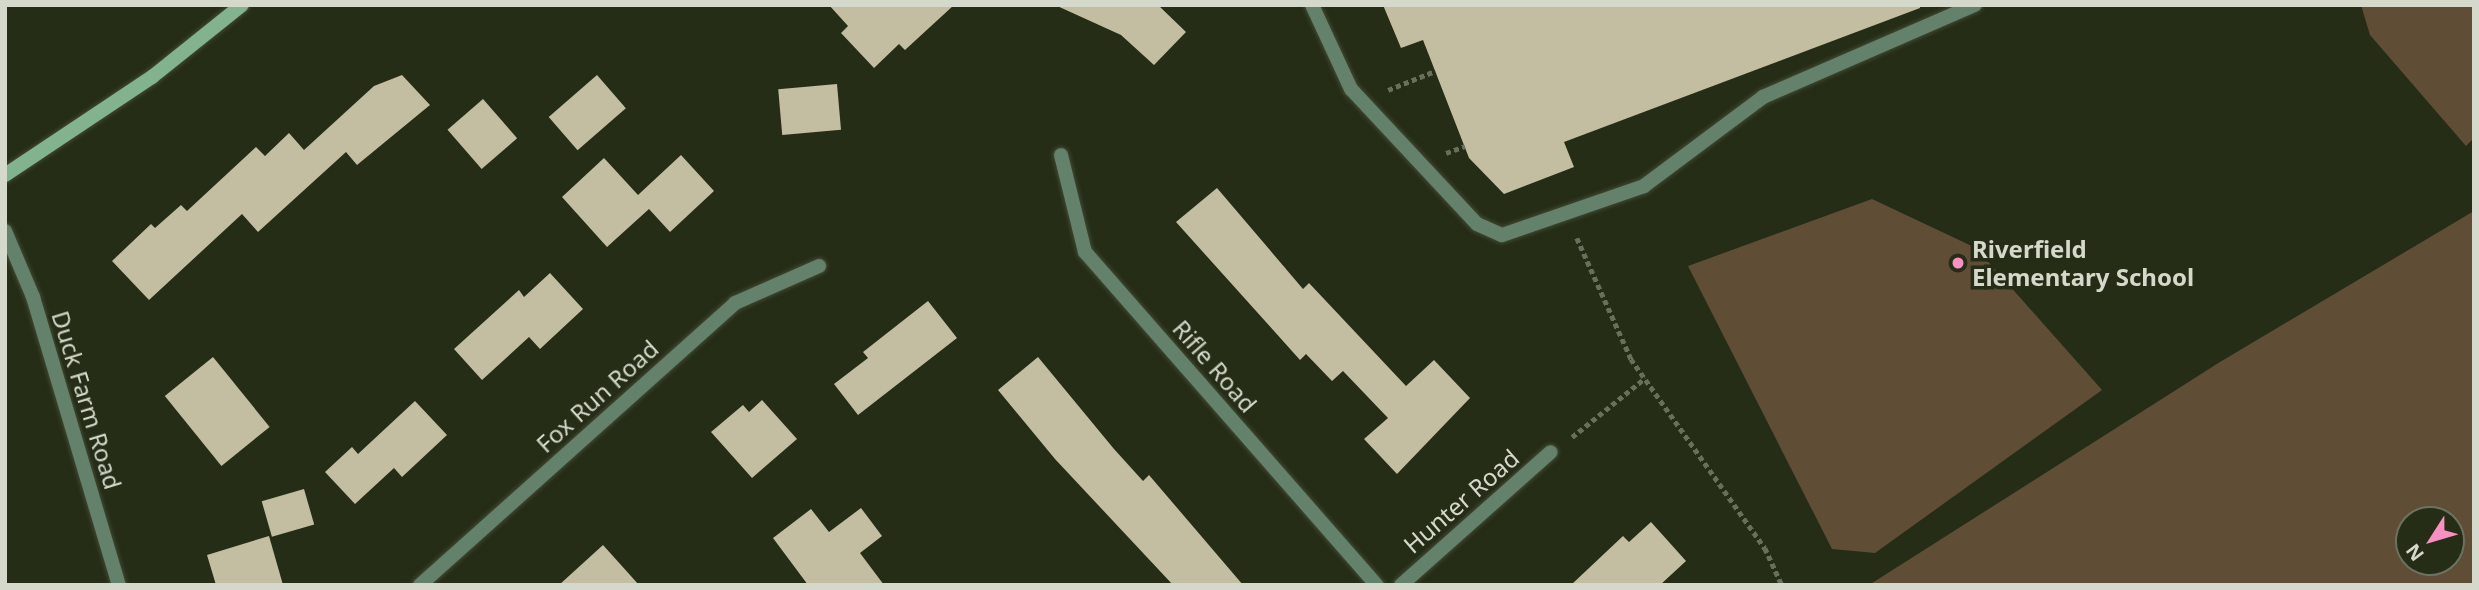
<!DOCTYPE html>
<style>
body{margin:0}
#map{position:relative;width:2479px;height:590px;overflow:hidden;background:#252d17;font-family:"Noto Sans",sans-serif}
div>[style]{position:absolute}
.green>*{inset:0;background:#604d36}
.building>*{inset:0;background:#c3bea1;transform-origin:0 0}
.path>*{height:4.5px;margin-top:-2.25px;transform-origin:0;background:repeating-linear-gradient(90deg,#686f5c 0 5px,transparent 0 8.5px)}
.roads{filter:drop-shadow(0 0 2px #414934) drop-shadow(0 0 2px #414934)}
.service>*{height:14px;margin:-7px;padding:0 7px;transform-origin:7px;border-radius:7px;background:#64816b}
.minor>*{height:14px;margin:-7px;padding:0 7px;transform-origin:7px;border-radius:7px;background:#64816b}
.secondary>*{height:14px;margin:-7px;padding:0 7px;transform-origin:7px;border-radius:7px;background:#83b28f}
.dots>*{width:19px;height:19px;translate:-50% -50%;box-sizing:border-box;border:4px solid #252d17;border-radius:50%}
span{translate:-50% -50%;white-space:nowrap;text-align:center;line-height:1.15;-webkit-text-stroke:7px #252d17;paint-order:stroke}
.poi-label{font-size:24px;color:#d4d9cb;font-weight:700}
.left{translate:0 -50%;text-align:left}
.street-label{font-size:24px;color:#d4d9cb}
.frame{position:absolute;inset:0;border:7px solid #d4d9cb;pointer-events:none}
.north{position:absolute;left:2395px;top:506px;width:70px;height:70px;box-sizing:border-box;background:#252d17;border:2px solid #6b725f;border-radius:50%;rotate:233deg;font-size:19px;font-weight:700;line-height:28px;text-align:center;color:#d4d9cb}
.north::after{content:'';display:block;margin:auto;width:24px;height:32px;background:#fc8fc2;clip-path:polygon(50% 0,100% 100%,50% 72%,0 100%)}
</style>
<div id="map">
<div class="green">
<i style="clip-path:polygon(2361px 5px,2474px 5px,2474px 138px,2466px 146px,2370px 35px)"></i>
<i style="clip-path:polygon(1872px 199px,1976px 248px,2102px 390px,1875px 553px,1832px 549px,1688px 266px)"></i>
<i style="clip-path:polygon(evenodd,2474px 211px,2474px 585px,1869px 585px,2220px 362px,2474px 211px,2409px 520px,2451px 520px,2451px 562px,2409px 562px,2409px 520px)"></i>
</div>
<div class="building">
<i style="clip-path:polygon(829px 5px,954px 5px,905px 50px,899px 44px,874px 68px,841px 33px,848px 26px)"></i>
<i style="clip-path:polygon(1055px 5px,1158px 5px,1186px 32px,1154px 65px,1121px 35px)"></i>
<i style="clip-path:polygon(1383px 5px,1920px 5px,1920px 8px,1564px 142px,1574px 167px,1504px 194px,1469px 158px,1423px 40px,1401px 48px)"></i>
<i style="clip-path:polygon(402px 75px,430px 105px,357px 165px,346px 152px,258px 232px,242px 214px,149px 300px,112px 261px,151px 224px,155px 228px,181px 205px,187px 211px,256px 147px,265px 156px,289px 133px,304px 150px,374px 86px)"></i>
<i style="left:597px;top:75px;width:44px;height:64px;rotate:49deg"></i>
<i style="left:837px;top:84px;width:46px;height:59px;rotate:85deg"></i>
<i style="left:483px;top:99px;width:52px;height:47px;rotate:49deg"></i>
<i style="clip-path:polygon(681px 155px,714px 191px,670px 232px,649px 209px,607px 247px,562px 197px,604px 158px,638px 195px)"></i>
<i style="clip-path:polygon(1217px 188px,1303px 289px,1309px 283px,1406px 386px,1434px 360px,1470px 398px,1397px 474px,1364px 439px,1388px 418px,1343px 371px,1332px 381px,1306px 354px,1300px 360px,1176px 222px)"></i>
<i style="clip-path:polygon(550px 273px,583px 309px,540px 349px,529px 337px,482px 380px,454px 349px,519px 290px,524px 297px)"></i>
<i style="clip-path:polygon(928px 301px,957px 338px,858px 415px,834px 384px,868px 358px,863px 352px)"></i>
<i style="left:213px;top:357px;width:90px;height:62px;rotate:51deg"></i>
<i style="clip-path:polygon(1038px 357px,1114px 449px,1143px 481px,1149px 475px,1243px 585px,1173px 585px,1055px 459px,998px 390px)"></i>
<i style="clip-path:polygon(762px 400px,797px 439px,752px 478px,711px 432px,743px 405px,749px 412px)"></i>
<i style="clip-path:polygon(415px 401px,447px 435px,402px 477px,394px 468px,355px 504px,325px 472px,352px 447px,358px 454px)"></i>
<i style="left:304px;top:489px;width:37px;height:44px;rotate:74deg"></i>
<i style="clip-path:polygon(861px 508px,882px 536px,860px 553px,884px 585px,808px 585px,773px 538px,811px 509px,829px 532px)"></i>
<i style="clip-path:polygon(1651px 522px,1686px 561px,1660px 585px,1571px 585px,1623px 536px,1629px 542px)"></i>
<i style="clip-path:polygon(269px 536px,283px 585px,216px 585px,207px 555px)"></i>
<i style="clip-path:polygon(603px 545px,639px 585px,559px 585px)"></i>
</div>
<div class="path">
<i style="left:1388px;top:90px;width:51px;rotate:-22deg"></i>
<i style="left:1446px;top:153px;width:20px;rotate:-20deg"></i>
<i style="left:1577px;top:238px;width:133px;rotate:65.9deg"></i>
<i style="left:1631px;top:359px;width:232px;rotate:54.7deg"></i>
<i style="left:1765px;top:548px;width:41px;rotate:65.3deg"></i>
<i style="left:1572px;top:437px;width:94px;rotate:-38.9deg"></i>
</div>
<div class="roads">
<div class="service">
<i style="left:1312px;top:5px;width:93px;rotate:65.1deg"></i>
<i style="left:1351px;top:89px;width:185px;rotate:47deg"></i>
<i style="left:1477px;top:224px;width:27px;rotate:24deg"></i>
<i style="left:1502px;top:235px;width:150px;rotate:-19deg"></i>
<i style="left:1644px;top:186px;width:149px;rotate:-36.8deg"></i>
<i style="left:1763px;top:97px;width:231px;rotate:-23.5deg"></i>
</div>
<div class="minor">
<i style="left:1061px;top:155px;width:100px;rotate:76.1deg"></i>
<i style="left:1085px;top:252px;width:443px;rotate:48.8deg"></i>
<i style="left:5px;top:231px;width:72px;rotate:67deg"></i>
<i style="left:33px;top:297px;width:301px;rotate:73.4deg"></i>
<i style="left:420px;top:585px;width:423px;rotate:-41.8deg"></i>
<i style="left:735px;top:303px;width:92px;rotate:-23.8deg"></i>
<i style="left:1401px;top:585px;width:200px;rotate:-41.6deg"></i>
</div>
<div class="secondary">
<i style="left:5px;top:175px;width:177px;rotate:-33.7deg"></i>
<i style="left:152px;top:77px;width:115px;rotate:-38.7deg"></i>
</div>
</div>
<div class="dots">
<i style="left:1958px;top:263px;background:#fc8fc2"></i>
</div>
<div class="poi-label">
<span class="left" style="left:1972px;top:263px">Riverfield<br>Elementary School</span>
</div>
<div class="street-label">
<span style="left:1215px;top:366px;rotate:49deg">Rifle Road</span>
<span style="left:597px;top:396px;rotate:-42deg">Fox Run Road</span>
<span style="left:87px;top:400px;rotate:73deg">Duck Farm Road</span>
<span style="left:1461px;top:501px;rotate:-41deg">Hunter Road</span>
</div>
<div class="frame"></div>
<div class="north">N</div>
</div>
